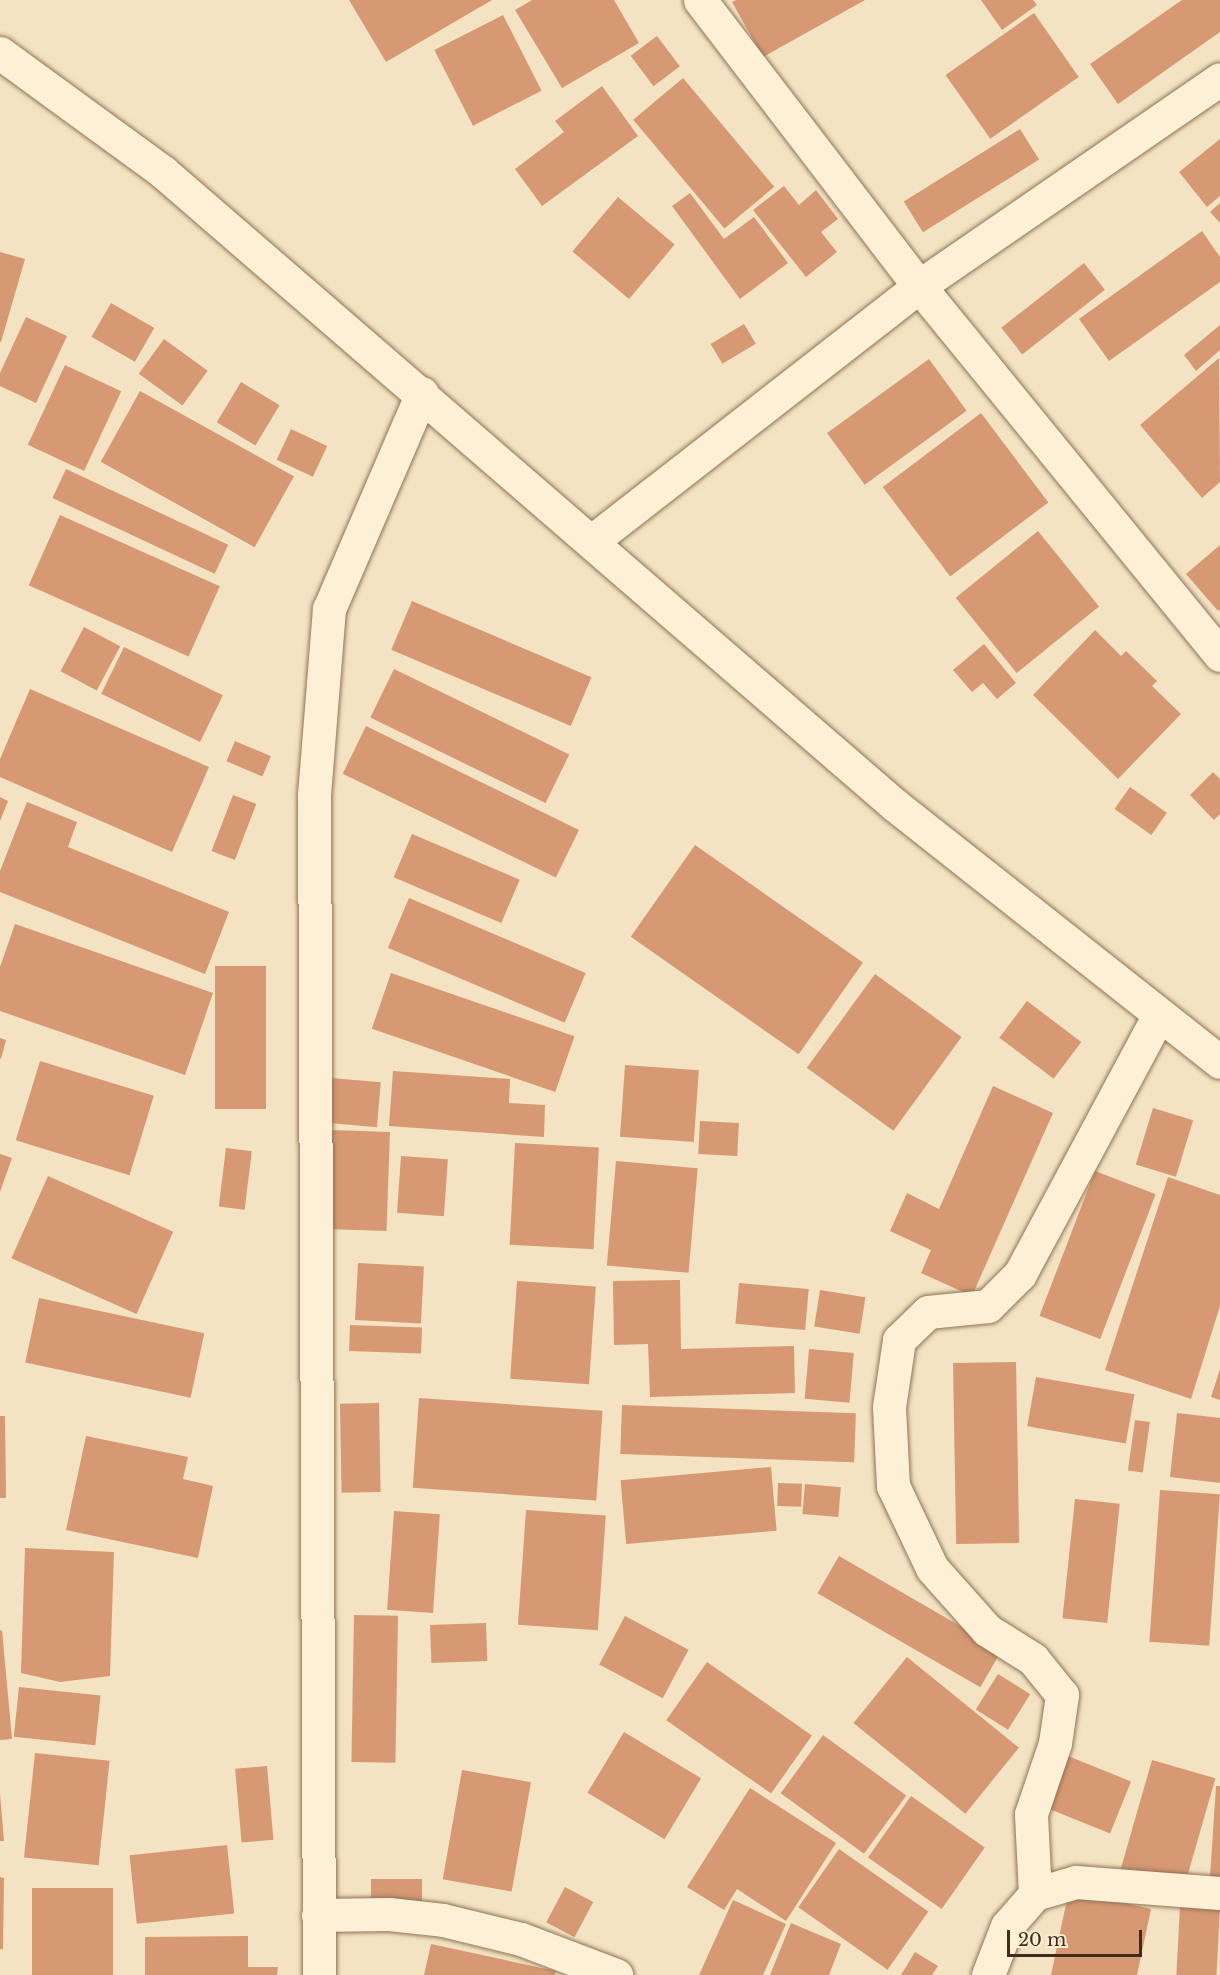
<!DOCTYPE html>
<style>
body{margin:0}
#map{position:relative;width:1220px;height:1975px;overflow:hidden;background:#f3e3c2;font-family:"Libre Baskerville",serif}
div>[style]{position:absolute}
.building>*{inset:0;background:#d69973;transform-origin:0 0}
.roads{filter:drop-shadow(0 0 2px #907356) drop-shadow(0 0 2px #907356)}
.minor>*{height:33px;margin:-16.5px;padding:0 16.5px;transform-origin:16.5px;border-radius:16.5px;background:#fdf0d7}
span{translate:-50% -50%;white-space:nowrap;text-align:center;line-height:1.15;-webkit-text-stroke:6px #faedd3;paint-order:stroke}
.scale{position:absolute;left:1007px;top:1930px;width:135px;height:27px;box-sizing:border-box;border:3px solid #3e2c1c;border-top:0;padding-left:8px;font-size:18px;line-height:21px;white-space:nowrap;color:#3e2c1c;-webkit-text-stroke:4px #faedd3;paint-order:stroke}
</style>
<div id="map">
<div class="building">
<i style="clip-path:polygon(349px 0,492px 0,386px 62px)"></i>
<i style="clip-path:polygon(532px 0,614px 0,639px 43px,562px 88px,515px 10px)"></i>
<i style="clip-path:polygon(736px 0,865px 0,763px 57px,732px 2px)"></i>
<i style="clip-path:polygon(981px 0,1033px 0,1037px 5px,1002px 30px)"></i>
<i style="clip-path:polygon(1182px 0,1220px 0,1220px 32px,1118px 104px,1090px 64px)"></i>
<i style="left:1034px;top:13px;width:78px;height:108px;rotate:55deg"></i>
<i style="left:503px;top:15px;width:85px;height:77px;rotate:63deg"></i>
<i style="left:657px;top:36px;width:38px;height:33px;rotate:53deg"></i>
<i style="left:683px;top:78px;width:142px;height:65px;rotate:50deg"></i>
<i style="clip-path:polygon(602px 86px,638px 136px,542px 206px,515px 169px,564px 132px,555px 121px)"></i>
<i style="left:1020px;top:129px;width:36px;height:137px;rotate:58deg"></i>
<i style="clip-path:polygon(1220px 139px,1220px 196px,1207px 207px,1179px 172px)"></i>
<i style="clip-path:polygon(784px 186px,799px 205px,816px 190px,838px 219px,821px 232px,837px 252px,806px 277px,753px 210px)"></i>
<i style="clip-path:polygon(690px 193px,724px 239px,754px 217px,788px 263px,740px 299px,672px 206px)"></i>
<i style="left:618px;top:197px;width:74px;height:71px;rotate:40deg"></i>
<i style="clip-path:polygon(1220px 203px,1220px 223px,1210px 212px)"></i>
<i style="clip-path:polygon(1202px 231px,1220px 257px,1220px 282px,1109px 361px,1079px 319px)"></i>
<i style="clip-path:polygon(0 252px,25px 259px,1px 342px,0 342px)"></i>
<i style="left:1084px;top:263px;width:34px;height:105px;rotate:52deg"></i>
<i style="left:111px;top:303px;width:50px;height:39px;rotate:30deg"></i>
<i style="clip-path:polygon(26px 317px,67px 336px,36px 403px,0 386px,0 373px)"></i>
<i style="left:744px;top:324px;width:23px;height:39px;rotate:59deg"></i>
<i style="clip-path:polygon(1220px 325px,1220px 350px,1196px 371px,1184px 355px)"></i>
<i style="left:164px;top:339px;width:54px;height:43px;rotate:36deg"></i>
<i style="clip-path:polygon(1219px 358px,1220px 482px,1202px 498px,1140px 425px)"></i>
<i style="left:929px;top:359px;width:64px;height:126px;rotate:54deg"></i>
<i style="left:65px;top:365px;width:62px;height:88px;rotate:25deg"></i>
<i style="left:241px;top:382px;width:45px;height:47px;rotate:31deg"></i>
<i style="left:140px;top:391px;width:176px;height:81px;rotate:29deg"></i>
<i style="left:981px;top:413px;width:112px;height:123px;rotate:53deg"></i>
<i style="left:291px;top:429px;width:40px;height:34px;rotate:25deg"></i>
<i style="left:66px;top:469px;width:179px;height:32px;rotate:25deg"></i>
<i style="left:60px;top:515px;width:175px;height:77px;rotate:24deg"></i>
<i style="left:1038px;top:531px;width:97px;height:106px;rotate:51deg"></i>
<i style="clip-path:polygon(1220px 545px,1220px 609px,1218px 611px,1186px 574px)"></i>
<i style="left:412px;top:601px;width:195px;height:53px;rotate:23deg"></i>
<i style="left:84px;top:627px;width:41px;height:50px;rotate:28deg"></i>
<i style="clip-path:polygon(1095px 630px,1121px 656px,1126px 651px,1157px 681px,1152px 686px,1181px 714px,1118px 779px,1033px 695px)"></i>
<i style="clip-path:polygon(984px 644px,1016px 683px,997px 699px,983px 683px,972px 692px,953px 670px)"></i>
<i style="left:124px;top:647px;width:110px;height:52px;rotate:26deg"></i>
<i style="left:394px;top:669px;width:195px;height:54px;rotate:26deg"></i>
<i style="clip-path:polygon(30px 689px,209px 767px,172px 852px,0 777px,0 759px)"></i>
<i style="left:366px;top:726px;width:237px;height:53px;rotate:26deg"></i>
<i style="left:235px;top:741px;width:39px;height:22px;rotate:23deg"></i>
<i style="clip-path:polygon(1213px 772px,1220px 779px,1220px 814px,1214px 820px,1190px 795px)"></i>
<i style="left:1130px;top:787px;width:45px;height:27px;rotate:35deg"></i>
<i style="left:233px;top:795px;width:25px;height:60px;rotate:21deg"></i>
<i style="clip-path:polygon(0 797px,8px 801px,0 821px)"></i>
<i style="clip-path:polygon(27px 802px,77px 822px,68px 847px,229px 912px,205px 974px,0 892px,0 871px)"></i>
<i style="left:412px;top:834px;width:117px;height:47px;rotate:23deg"></i>
<i style="left:695px;top:845px;width:205px;height:112px;rotate:35deg"></i>
<i style="left:409px;top:898px;width:192px;height:54px;rotate:23deg"></i>
<i style="clip-path:polygon(15px 924px,213px 993px,185px 1075px,0 1011px,0 967px)"></i>
<i style="left:266px;top:966px;width:143px;height:51px;rotate:90deg"></i>
<i style="left:391px;top:973px;width:194px;height:59px;rotate:19deg"></i>
<i style="left:875px;top:974px;width:107px;height:116px;rotate:36deg"></i>
<i style="left:1027px;top:1001px;width:68px;height:46px;rotate:37deg"></i>
<i style="clip-path:polygon(0 1038px,6px 1040px,1px 1059px,0 1058px)"></i>
<i style="left:40px;top:1061px;width:119px;height:83px;rotate:17deg"></i>
<i style="left:625px;top:1065px;width:74px;height:72px;rotate:4deg"></i>
<i style="clip-path:polygon(393px 1071px,510px 1079px,509px 1103px,545px 1105px,544px 1137px,389px 1126px)"></i>
<i style="left:331px;top:1078px;width:50px;height:45px;rotate:5deg"></i>
<i style="clip-path:polygon(993px 1086px,1053px 1113px,972px 1296px,921px 1273px,931px 1250px,890px 1231px,907px 1193px,939px 1209px)"></i>
<i style="left:1153px;top:1108px;width:42px;height:59px;rotate:17deg"></i>
<i style="left:700px;top:1121px;width:39px;height:33px;rotate:3deg"></i>
<i style="left:330px;top:1130px;width:60px;height:99px;rotate:2deg"></i>
<i style="left:515px;top:1143px;width:84px;height:102px;rotate:3deg"></i>
<i style="left:226px;top:1148px;width:26px;height:59px;rotate:7deg"></i>
<i style="clip-path:polygon(0 1154px,12px 1158px,0 1192px)"></i>
<i style="left:401px;top:1156px;width:47px;height:57px;rotate:4deg"></i>
<i style="left:616px;top:1161px;width:82px;height:105px;rotate:5deg"></i>
<i style="left:1095px;top:1171px;width:65px;height:155px;rotate:21deg"></i>
<i style="left:48px;top:1176px;width:137px;height:90px;rotate:24deg"></i>
<i style="clip-path:polygon(1168px 1177px,1220px 1195px,1220px 1306px,1191px 1399px,1105px 1370px)"></i>
<i style="left:358px;top:1263px;width:66px;height:57px;rotate:3deg"></i>
<i style="clip-path:polygon(680px 1280px,681px 1349px,794px 1346px,795px 1393px,650px 1397px,648px 1344px,614px 1345px,613px 1281px)"></i>
<i style="left:517px;top:1281px;width:79px;height:98px;rotate:4deg"></i>
<i style="left:739px;top:1283px;width:70px;height:41px;rotate:5deg"></i>
<i style="left:820px;top:1290px;width:46px;height:37px;rotate:9deg"></i>
<i style="left:39px;top:1298px;width:169px;height:66px;rotate:12deg"></i>
<i style="left:350px;top:1325px;width:72px;height:26px;rotate:2deg"></i>
<i style="left:809px;top:1349px;width:45px;height:50px;rotate:5deg"></i>
<i style="left:1016px;top:1362px;width:181px;height:63px;rotate:89deg"></i>
<i style="clip-path:polygon(1220px 1369px,1220px 1400px,1211px 1397px)"></i>
<i style="left:1036px;top:1377px;width:100px;height:50px;rotate:10deg"></i>
<i style="left:419px;top:1398px;width:184px;height:90px;rotate:4deg"></i>
<i style="left:379px;top:1403px;width:89px;height:39px;rotate:89deg"></i>
<i style="left:622px;top:1405px;width:234px;height:49px;rotate:2deg"></i>
<i style="clip-path:polygon(1177px 1413px,1220px 1418px,1220px 1483px,1170px 1477px)"></i>
<i style="clip-path:polygon(0 1416px,5px 1416px,6px 1498px,0 1498px)"></i>
<i style="left:1135px;top:1420px;width:15px;height:51px;rotate:8deg"></i>
<i style="clip-path:polygon(86px 1436px,188px 1457px,183px 1479px,213px 1486px,198px 1558px,66px 1530px)"></i>
<i style="left:771px;top:1467px;width:64px;height:151px;rotate:85deg"></i>
<i style="left:778px;top:1483px;width:24px;height:23px;rotate:2deg"></i>
<i style="left:805px;top:1484px;width:36px;height:30px;rotate:5deg"></i>
<i style="left:1160px;top:1490px;width:60px;height:152px;rotate:4deg"></i>
<i style="left:1075px;top:1499px;width:45px;height:120px;rotate:6deg"></i>
<i style="left:526px;top:1510px;width:80px;height:115px;rotate:4deg"></i>
<i style="left:394px;top:1511px;width:46px;height:99px;rotate:4deg"></i>
<i style="clip-path:polygon(25px 1548px,114px 1552px,110px 1676px,60px 1682px,21px 1673px)"></i>
<i style="left:839px;top:1556px;width:188px;height:43px;rotate:30deg"></i>
<i style="left:354px;top:1615px;width:44px;height:147px;rotate:1deg"></i>
<i style="left:625px;top:1616px;width:72px;height:55px;rotate:28deg"></i>
<i style="left:486px;top:1623px;width:38px;height:56px;rotate:88deg"></i>
<i style="clip-path:polygon(2px 1630px,12px 1739px,0 1740px,0 1631px)"></i>
<i style="left:907px;top:1657px;width:144px;height:85px;rotate:39deg"></i>
<i style="left:707px;top:1662px;width:128px;height:71px;rotate:35deg"></i>
<i style="left:998px;top:1674px;width:38px;height:42px;rotate:32deg"></i>
<i style="left:19px;top:1687px;width:82px;height:50px;rotate:6deg"></i>
<i style="left:624px;top:1732px;width:90px;height:71px;rotate:31deg"></i>
<i style="left:823px;top:1735px;width:103px;height:72px;rotate:36deg"></i>
<i style="left:35px;top:1753px;width:75px;height:105px;rotate:6deg"></i>
<i style="left:1068px;top:1756px;width:68px;height:56px;rotate:22deg"></i>
<i style="left:1152px;top:1760px;width:66px;height:113px;rotate:16deg"></i>
<i style="left:267px;top:1766px;width:74px;height:32px;rotate:85deg"></i>
<i style="left:462px;top:1770px;width:70px;height:111px;rotate:10deg"></i>
<i style="clip-path:polygon(1216px 1786px,1220px 1786px,1220px 1877px,1210px 1877px)"></i>
<i style="clip-path:polygon(750px 1788px,836px 1843px,786px 1921px,737px 1889px,724px 1910px,687px 1887px)"></i>
<i style="clip-path:polygon(0 1794px,4px 1841px,0 1841px)"></i>
<i style="left:911px;top:1796px;width:90px;height:75px;rotate:35deg"></i>
<i style="left:227px;top:1845px;width:69px;height:98px;rotate:84deg"></i>
<i style="left:839px;top:1849px;width:109px;height:71px;rotate:35deg"></i>
<i style="clip-path:polygon(0 1877px,4px 1878px,3px 1949px,0 1949px)"></i>
<i style="left:371px;top:1879px;width:51px;height:25px"></i>
<i style="left:565px;top:1887px;width:32px;height:40px;rotate:28deg"></i>
<i style="left:32px;top:1888px;width:81px;height:87px"></i>
<i style="clip-path:polygon(1069px 1890px,1151px 1909px,1137px 1975px,1051px 1975px)"></i>
<i style="clip-path:polygon(733px 1900px,786px 1924px,763px 1975px,699px 1975px)"></i>
<i style="left:1180px;top:1906px;width:40px;height:69px;rotate:3deg"></i>
<i style="clip-path:polygon(791px 1923px,841px 1944px,829px 1975px,770px 1975px)"></i>
<i style="clip-path:polygon(248px 1936px,248px 1967px,278px 1967px,277px 1975px,145px 1975px,145px 1937px)"></i>
<i style="clip-path:polygon(431px 1944px,556px 1971px,555px 1975px,424px 1975px)"></i>
<i style="clip-path:polygon(915px 1952px,938px 1966px,932px 1975px,901px 1975px)"></i>
</div>
<div class="roads">
<div class="minor">
<i style="left:700px;top:0;width:360px;rotate:52.6deg"></i>
<i style="left:919px;top:286px;width:476px;rotate:50.8deg"></i>
<i style="left:0;top:53px;width:202px;rotate:36.1deg"></i>
<i style="left:163px;top:172px;width:969px;rotate:40.86deg"></i>
<i style="left:896px;top:806px;width:413px;rotate:38.3deg"></i>
<i style="left:592px;top:541px;width:415px;rotate:-37.9deg"></i>
<i style="left:919px;top:286px;width:365px;rotate:-34.5deg"></i>
<i style="left:1035px;top:1894px;width:80px;rotate:-92.9deg"></i>
<i style="left:1031px;top:1814px;width:75px;rotate:-71.3deg"></i>
<i style="left:1055px;top:1743px;width:49px;rotate:-81.7deg"></i>
<i style="left:1062px;top:1695px;width:46px;rotate:-128.9deg"></i>
<i style="left:1033px;top:1659px;width:54px;rotate:-147.8deg"></i>
<i style="left:987px;top:1630px;width:83px;rotate:-131.6deg"></i>
<i style="left:932px;top:1568px;width:91px;rotate:-115.4deg"></i>
<i style="left:893px;top:1486px;width:79px;rotate:-92.9deg"></i>
<i style="left:889px;top:1407px;width:68px;rotate:-81.5deg"></i>
<i style="left:899px;top:1340px;width:40px;rotate:-44deg"></i>
<i style="left:928px;top:1312px;width:60px;rotate:-5.7deg"></i>
<i style="left:988px;top:1306px;width:45px;rotate:-45deg"></i>
<i style="left:1020px;top:1274px;width:294px;rotate:-61.8deg"></i>
<i style="left:318px;top:1915px;width:71px;rotate:-0.8deg"></i>
<i style="left:389px;top:1914px;width:54px;rotate:6.3deg"></i>
<i style="left:443px;top:1920px;width:80px;rotate:13.7deg"></i>
<i style="left:521px;top:1939px;width:102px;rotate:20.8deg"></i>
<i style="left:319px;top:1975px;width:1180px;rotate:-90.24deg"></i>
<i style="left:314px;top:795px;width:187px;rotate:-85.4deg"></i>
<i style="left:329px;top:609px;width:235px;rotate:-66.7deg"></i>
<i style="left:988px;top:1975px;width:53px;rotate:-68.8deg"></i>
<i style="left:1007px;top:1926px;width:43px;rotate:-48.8deg"></i>
<i style="left:1035px;top:1894px;width:43px;rotate:-16.3deg"></i>
<i style="left:1076px;top:1882px;width:144px;rotate:4.4deg"></i>
</div>
</div>
<div class="scale">20 m</div>
</div>
